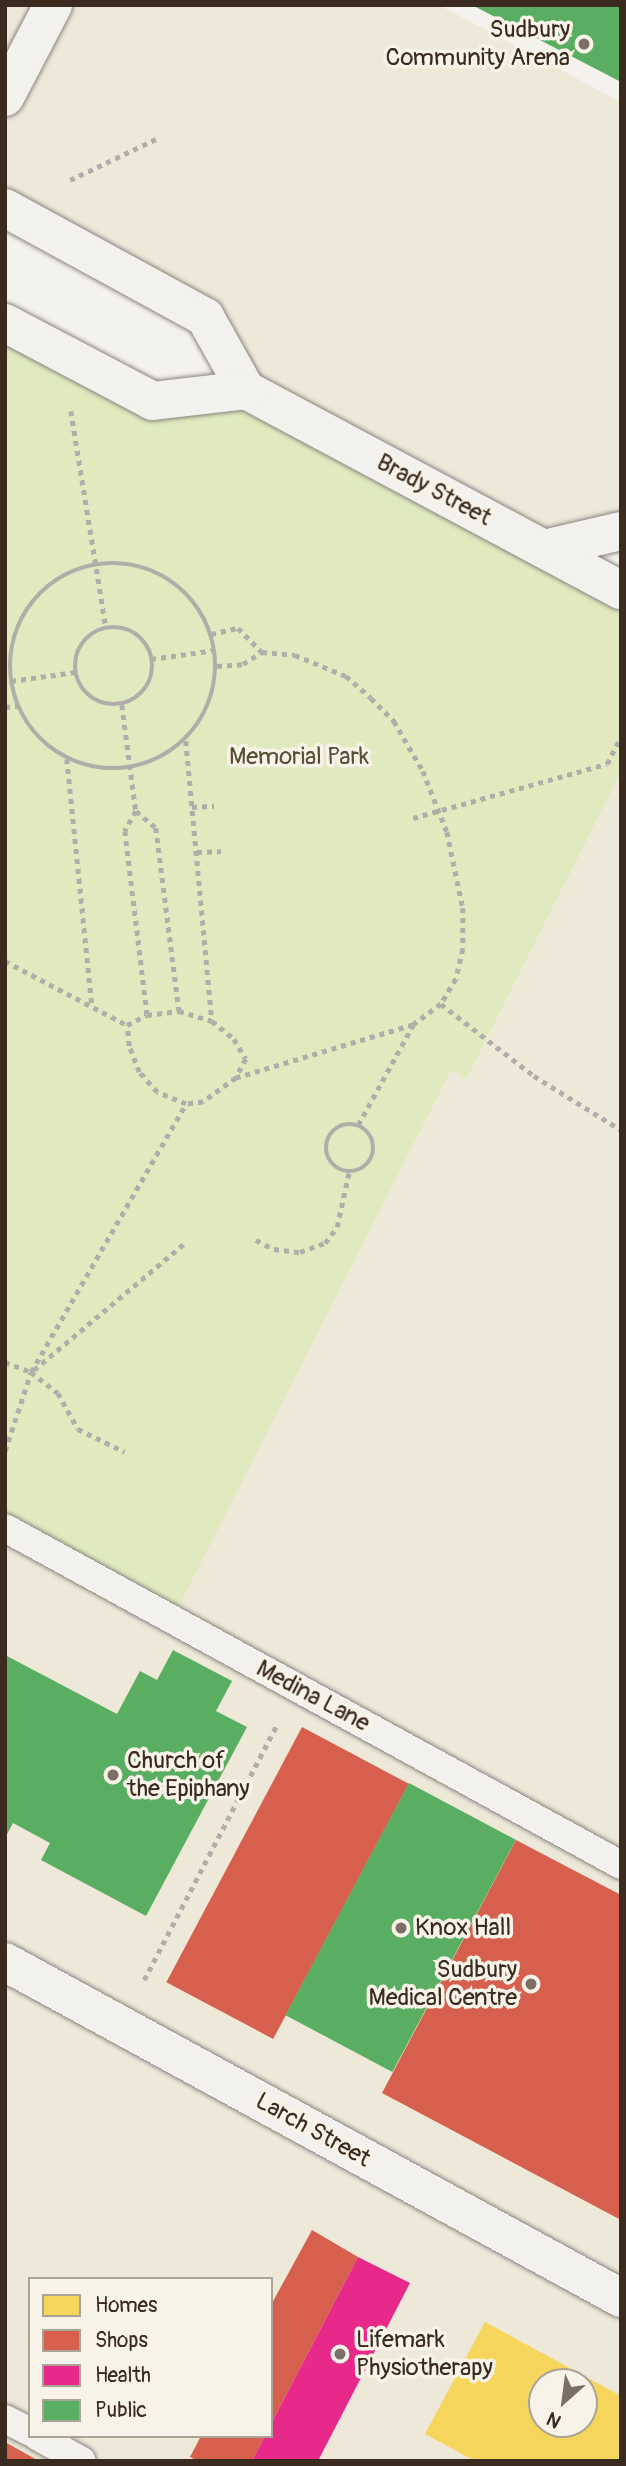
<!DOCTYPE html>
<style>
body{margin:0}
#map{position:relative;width:626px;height:2466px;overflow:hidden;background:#f4f2ec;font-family:Pangolin,sans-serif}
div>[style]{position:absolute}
.built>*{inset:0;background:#eee8d9}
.green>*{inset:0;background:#e0eabe}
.homes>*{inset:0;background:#f6d55c}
.shops>*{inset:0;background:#d6604d;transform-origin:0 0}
.health>*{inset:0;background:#e7298a}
.public>*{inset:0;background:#5aae61;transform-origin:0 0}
.path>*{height:4.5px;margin-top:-2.25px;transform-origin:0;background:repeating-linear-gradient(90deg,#b1aeaa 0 5px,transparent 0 10px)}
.path>.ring{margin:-2.25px;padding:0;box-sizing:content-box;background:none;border:4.5px solid #b1aeaa;border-radius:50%}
.roads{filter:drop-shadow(0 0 2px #898580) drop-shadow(0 0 2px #898580)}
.service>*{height:28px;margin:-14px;padding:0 14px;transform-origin:14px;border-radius:14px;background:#f2f1ed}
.minor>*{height:38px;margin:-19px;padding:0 19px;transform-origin:19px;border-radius:19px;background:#f2f1ed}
.tertiary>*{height:38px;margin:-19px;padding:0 19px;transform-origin:19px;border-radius:19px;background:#f2f1ed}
.secondary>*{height:38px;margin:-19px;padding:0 19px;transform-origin:19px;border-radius:19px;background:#f2f1ed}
.dots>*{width:19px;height:19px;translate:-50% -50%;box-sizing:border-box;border:4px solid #f7f3e8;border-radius:50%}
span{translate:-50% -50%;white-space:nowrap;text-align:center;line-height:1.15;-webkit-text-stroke:7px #f7f3e8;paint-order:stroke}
.poi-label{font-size:24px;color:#3b2a1e}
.right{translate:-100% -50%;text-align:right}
.left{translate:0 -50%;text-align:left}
.street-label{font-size:24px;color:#3b2a1e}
.park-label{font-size:24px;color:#594f37}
.frame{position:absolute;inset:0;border:7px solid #3b2a1e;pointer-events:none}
.legend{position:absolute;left:28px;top:2277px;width:245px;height:161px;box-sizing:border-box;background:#f7f3e8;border:2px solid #aca397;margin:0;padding:9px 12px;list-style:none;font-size:21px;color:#3b2a1e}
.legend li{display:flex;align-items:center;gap:14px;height:35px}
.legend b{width:35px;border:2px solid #aca397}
.north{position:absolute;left:528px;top:2368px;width:70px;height:70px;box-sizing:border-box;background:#f7f3e8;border:2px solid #aca397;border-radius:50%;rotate:208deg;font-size:19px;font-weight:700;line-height:28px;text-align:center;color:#3b2a1e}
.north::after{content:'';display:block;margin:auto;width:24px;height:32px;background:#7c7066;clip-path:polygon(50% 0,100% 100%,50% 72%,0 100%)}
</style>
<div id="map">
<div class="built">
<i style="clip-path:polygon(5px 5px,439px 5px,621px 102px,621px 527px,538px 550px,245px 394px,209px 315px,5px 203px)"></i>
<i style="clip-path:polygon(evenodd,621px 772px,621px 2461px,5px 2461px,5px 1532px,451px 1070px,468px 1078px,621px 772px,30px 2279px,271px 2279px,271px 2436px,30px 2436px,30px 2279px,621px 772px,542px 2382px,584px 2382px,584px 2424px,542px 2424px,542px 2382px)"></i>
</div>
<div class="green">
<i style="clip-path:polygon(5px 328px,151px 406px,245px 394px,621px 595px,621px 772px,467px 1079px,451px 1070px,171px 1622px,5px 1532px)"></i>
</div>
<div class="homes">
<i style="clip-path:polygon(evenodd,485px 2322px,621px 2396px,621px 2461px,475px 2461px,425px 2434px,485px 2322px,542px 2382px,584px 2382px,584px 2424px,542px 2424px,542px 2382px)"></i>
</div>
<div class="shops">
<i style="left:302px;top:1727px;width:121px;height:289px;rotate:28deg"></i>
<i style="clip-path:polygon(516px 1840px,621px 1895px,621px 2220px,382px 2093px)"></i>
<i style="clip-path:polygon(312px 2230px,358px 2257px,271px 2424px,271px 2305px)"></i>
<i style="clip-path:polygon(201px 2436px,265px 2436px,252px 2461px,198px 2461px,190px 2457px)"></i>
<i style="clip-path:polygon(5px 2442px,39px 2461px,5px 2461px)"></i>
</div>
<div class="health">
<i style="clip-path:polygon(358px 2257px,410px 2283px,318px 2461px,252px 2461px,265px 2436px,271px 2436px,271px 2424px)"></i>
</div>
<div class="public">
<i style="clip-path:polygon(472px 5px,621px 5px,621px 82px)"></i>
<i style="clip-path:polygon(173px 1650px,232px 1681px,216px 1711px,247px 1727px,146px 1916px,41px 1860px,50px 1843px,13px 1823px,5px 1838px,5px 1655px,117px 1714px,140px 1671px,157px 1680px)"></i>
<i style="left:409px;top:1783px;width:121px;height:263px;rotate:28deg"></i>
</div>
<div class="path">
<i style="left:70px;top:180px;width:98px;rotate:-25.5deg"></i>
<i style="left:71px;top:411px;width:220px;rotate:80.8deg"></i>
<i class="ring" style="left:10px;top:563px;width:201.5px;height:201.5px"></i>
<i class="ring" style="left:75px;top:627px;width:73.5px;height:73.5px"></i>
<i style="left:211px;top:634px;width:28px;rotate:-13deg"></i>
<i style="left:238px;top:628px;width:34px;rotate:45deg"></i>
<i style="left:151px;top:659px;width:65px;rotate:-8deg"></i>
<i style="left:217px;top:666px;width:26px;rotate:-4deg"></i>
<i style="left:243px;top:664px;width:22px;rotate:-32deg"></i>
<i style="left:262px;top:652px;width:33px;rotate:5deg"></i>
<i style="left:295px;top:655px;width:55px;rotate:22.4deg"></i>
<i style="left:346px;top:676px;width:33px;rotate:41deg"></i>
<i style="left:371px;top:698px;width:33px;rotate:45deg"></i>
<i style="left:394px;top:721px;width:58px;rotate:59.9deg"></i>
<i style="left:423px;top:771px;width:66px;rotate:68.5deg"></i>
<i style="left:447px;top:832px;width:78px;rotate:78.1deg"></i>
<i style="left:463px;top:908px;width:41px;rotate:90deg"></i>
<i style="left:463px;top:949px;width:31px;rotate:103deg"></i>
<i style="left:456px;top:979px;width:29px;rotate:121deg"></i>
<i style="left:441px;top:1004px;width:35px;rotate:143deg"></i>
<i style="left:413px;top:1025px;width:185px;rotate:163.3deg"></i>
<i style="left:11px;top:681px;width:65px;rotate:-8deg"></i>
<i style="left:122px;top:705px;width:107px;rotate:82.5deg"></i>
<i style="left:136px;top:811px;width:23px;rotate:119deg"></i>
<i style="left:125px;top:831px;width:184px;rotate:83.1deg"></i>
<i style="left:5px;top:707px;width:12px;rotate:-5deg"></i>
<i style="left:186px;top:741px;width:281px;rotate:84.7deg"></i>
<i style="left:212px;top:1021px;width:28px;rotate:39deg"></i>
<i style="left:234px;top:1039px;width:23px;rotate:59deg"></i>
<i style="left:246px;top:1059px;width:21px;rotate:118deg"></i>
<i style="left:236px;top:1078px;width:41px;rotate:144deg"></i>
<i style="left:203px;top:1102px;width:17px;rotate:173deg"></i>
<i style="left:186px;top:1104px;width:31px;rotate:-158deg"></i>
<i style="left:157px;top:1092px;width:27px;rotate:-132deg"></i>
<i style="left:139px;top:1072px;width:28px;rotate:-111deg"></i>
<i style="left:129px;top:1046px;width:21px;rotate:-95deg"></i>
<i style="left:127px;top:1025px;width:22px;rotate:-27deg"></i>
<i style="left:147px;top:1015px;width:32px;rotate:-7deg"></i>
<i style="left:179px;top:1011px;width:34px;rotate:17deg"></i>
<i style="left:67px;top:759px;width:248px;rotate:84.2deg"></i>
<i style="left:192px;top:807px;width:22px;rotate:-3deg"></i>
<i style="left:136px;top:811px;width:26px;rotate:40deg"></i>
<i style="left:156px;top:828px;width:184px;rotate:82.8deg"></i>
<i style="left:413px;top:818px;width:201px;rotate:-15.6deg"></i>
<i style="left:607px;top:764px;width:31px;rotate:-63deg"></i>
<i style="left:197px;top:852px;width:24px;rotate:-2deg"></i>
<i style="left:5px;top:961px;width:138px;rotate:27.7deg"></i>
<i style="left:441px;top:1004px;width:118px;rotate:37.7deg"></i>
<i style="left:534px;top:1076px;width:102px;rotate:31.8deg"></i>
<i class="ring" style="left:326px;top:1124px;width:43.5px;height:43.5px"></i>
<i style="left:358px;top:1125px;width:114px;rotate:-61.2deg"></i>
<i style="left:256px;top:1240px;width:20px;rotate:27deg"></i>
<i style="left:274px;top:1249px;width:26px;rotate:7deg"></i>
<i style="left:300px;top:1252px;width:27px;rotate:-20deg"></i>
<i style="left:325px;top:1243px;width:20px;rotate:-53deg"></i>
<i style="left:337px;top:1227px;width:56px;rotate:-77.7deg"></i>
<i style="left:5px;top:1362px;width:28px;rotate:21deg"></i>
<i style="left:31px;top:1372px;width:34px;rotate:38deg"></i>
<i style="left:58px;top:1393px;width:41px;rotate:60.9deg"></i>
<i style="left:78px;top:1429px;width:52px;rotate:26.1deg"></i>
<i style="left:34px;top:1370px;width:199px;rotate:-40.1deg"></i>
<i style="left:5px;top:1451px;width:83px;rotate:-71.8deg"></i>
<i style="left:31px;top:1372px;width:310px;rotate:-60deg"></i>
<i style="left:144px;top:1980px;width:288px;rotate:-62.5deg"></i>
</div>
<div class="roads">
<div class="service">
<i style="left:5px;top:1528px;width:702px;rotate:28.68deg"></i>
<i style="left:5px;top:2419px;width:28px;rotate:27deg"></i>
<i style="left:37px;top:2436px;width:51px;rotate:29.1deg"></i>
</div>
<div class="minor">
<i style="left:5px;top:97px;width:104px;rotate:-62.4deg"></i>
</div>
<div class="tertiary">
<i style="left:5px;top:1962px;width:702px;rotate:28.61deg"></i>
</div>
<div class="secondary">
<i style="left:5px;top:208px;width:228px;rotate:28.6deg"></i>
<i style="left:205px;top:317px;width:84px;rotate:60.7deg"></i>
<i style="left:246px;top:390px;width:425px;rotate:28.1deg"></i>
<i style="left:5px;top:323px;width:167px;rotate:27.8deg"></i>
<i style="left:153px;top:401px;width:94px;rotate:-6.7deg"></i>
<i style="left:544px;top:549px;width:79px;rotate:-13.2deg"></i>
</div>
</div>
<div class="dots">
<i style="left:584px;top:44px;background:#7c7066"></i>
<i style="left:113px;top:1775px;background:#7c7066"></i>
<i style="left:401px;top:1928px;background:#7c7066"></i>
<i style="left:531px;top:1984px;background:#7c7066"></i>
<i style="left:340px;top:2354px;background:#7c7066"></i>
</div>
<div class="poi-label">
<span class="right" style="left:570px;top:44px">Sudbury<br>Community Arena</span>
<span class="left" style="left:127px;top:1775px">Church of<br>the Epiphany</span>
<span class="left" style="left:415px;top:1928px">Knox Hall</span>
<span class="right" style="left:517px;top:1984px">Sudbury<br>Medical Centre</span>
<span class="left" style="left:356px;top:2354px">Lifemark<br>Physiotherapy</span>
</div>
<div class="street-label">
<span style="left:434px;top:490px;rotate:28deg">Brady Street</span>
<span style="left:313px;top:1696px;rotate:28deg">Medina Lane</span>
<span style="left:313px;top:2130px;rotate:29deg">Larch Street</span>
</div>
<div class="park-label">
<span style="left:299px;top:757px">Memorial Park</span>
</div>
<div class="frame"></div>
<ul class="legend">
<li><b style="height:19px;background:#f6d55c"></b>Homes</li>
<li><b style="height:19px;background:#d6604d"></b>Shops</li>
<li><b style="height:19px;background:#e7298a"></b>Health</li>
<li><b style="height:19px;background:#5aae61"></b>Public</li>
</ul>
<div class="north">N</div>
</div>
